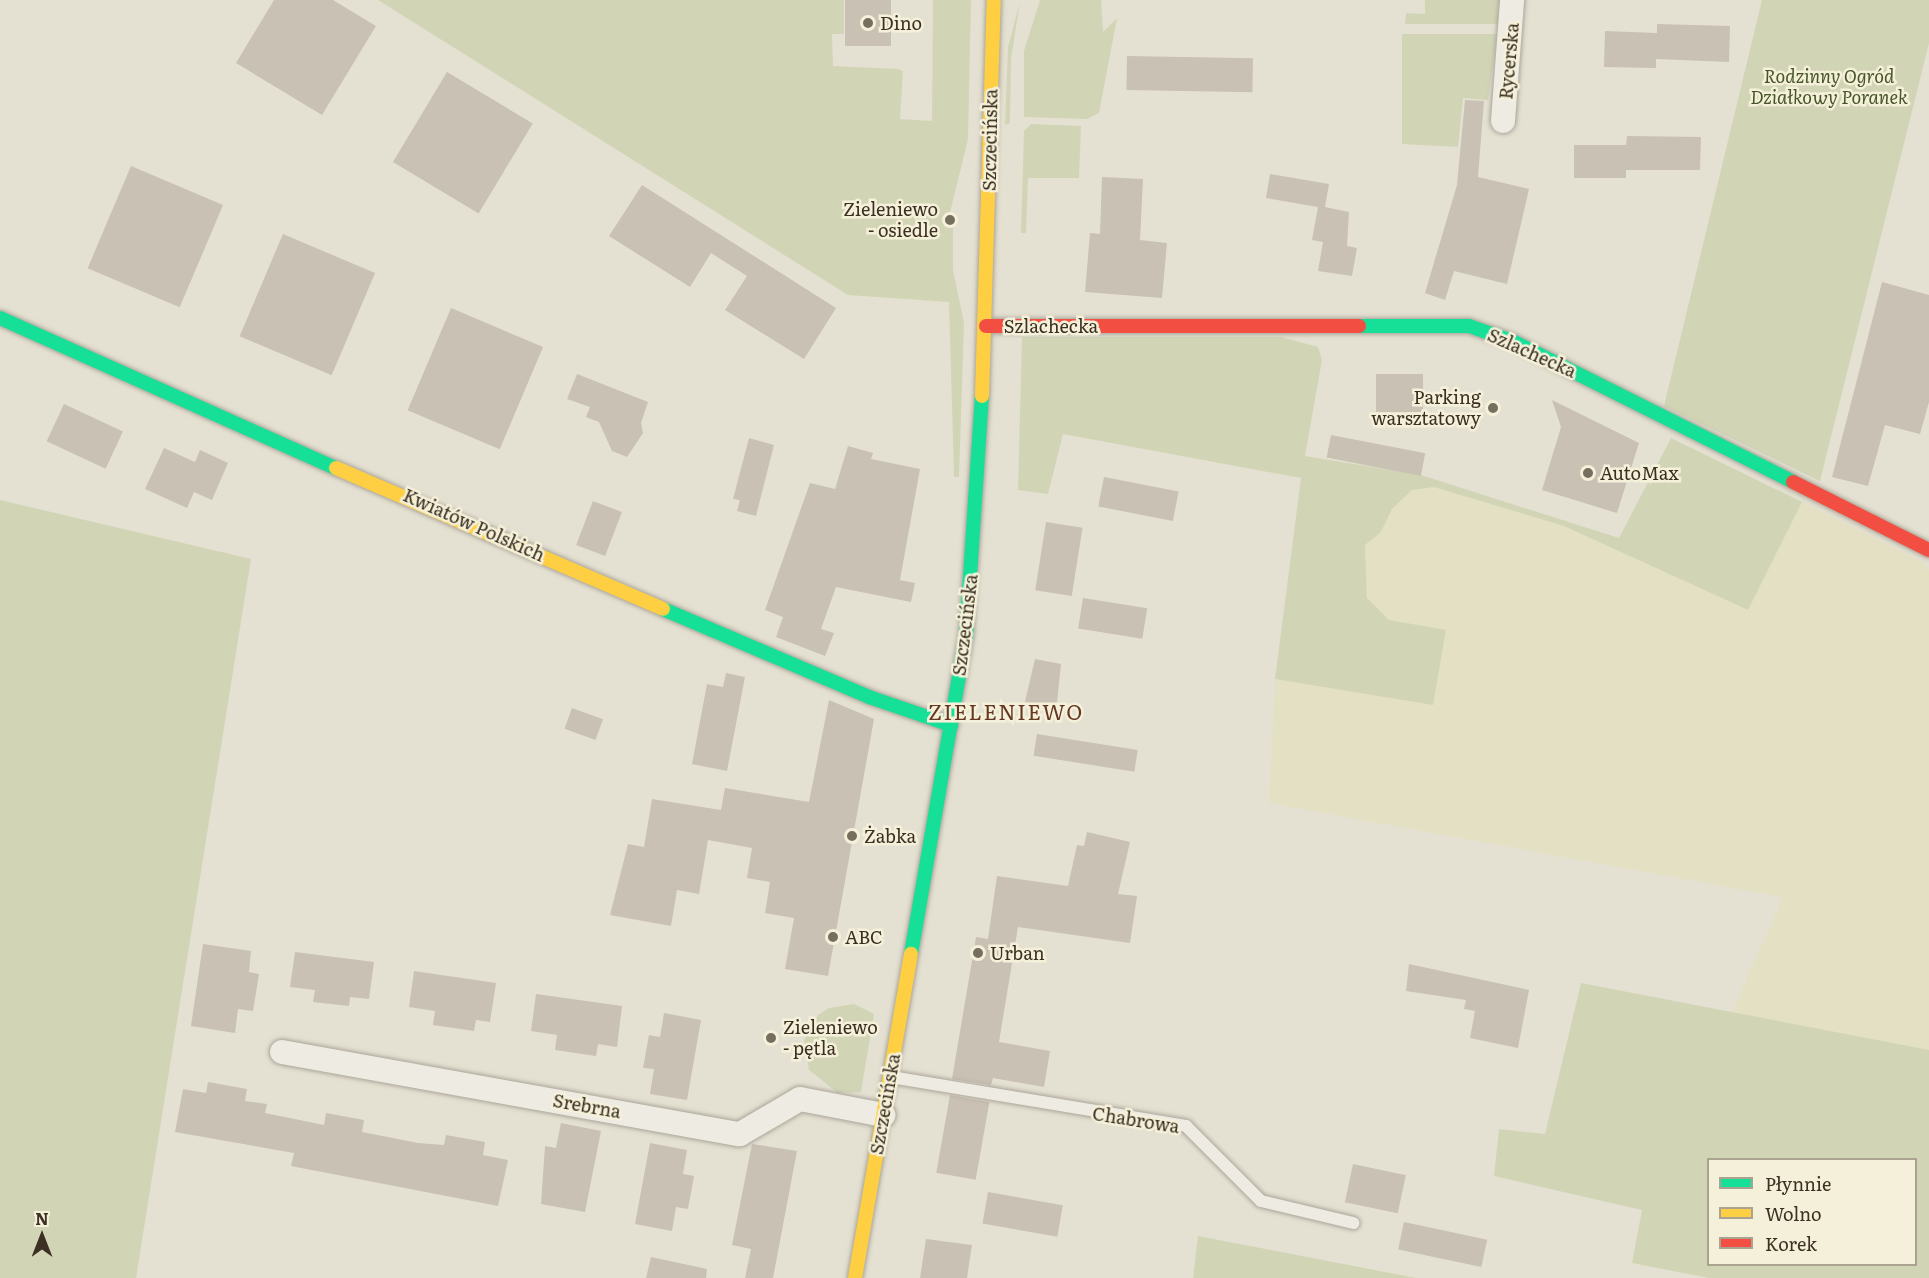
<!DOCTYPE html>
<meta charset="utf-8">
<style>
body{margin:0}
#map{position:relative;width:1929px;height:1278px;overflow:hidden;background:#e5e1d2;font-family:Literata,serif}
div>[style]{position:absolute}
.farmland>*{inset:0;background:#e4e0c3}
.green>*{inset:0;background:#d1d5b5}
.building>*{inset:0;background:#c9c1b3;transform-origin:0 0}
.roads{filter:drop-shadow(0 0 2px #aba69a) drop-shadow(0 0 2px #aba69a)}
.lane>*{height:12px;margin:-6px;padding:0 6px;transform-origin:6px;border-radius:6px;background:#eeebe3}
.street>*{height:24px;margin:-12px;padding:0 12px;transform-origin:12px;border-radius:12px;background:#eeebe3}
.fast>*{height:14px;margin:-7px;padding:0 7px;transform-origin:7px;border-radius:7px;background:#16e098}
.slow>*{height:14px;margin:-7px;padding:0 7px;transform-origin:7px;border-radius:7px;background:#ffcf43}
.jam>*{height:14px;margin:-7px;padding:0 7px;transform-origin:7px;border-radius:7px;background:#f24e42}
.dots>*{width:16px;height:16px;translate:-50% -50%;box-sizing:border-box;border:3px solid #f5f0d9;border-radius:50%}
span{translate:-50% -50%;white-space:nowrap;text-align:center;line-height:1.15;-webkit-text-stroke:5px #f5f0d9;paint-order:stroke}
.poi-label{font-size:18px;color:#3b3021}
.left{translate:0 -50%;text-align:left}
.right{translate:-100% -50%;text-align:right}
.street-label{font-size:18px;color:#3b3021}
.park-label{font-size:18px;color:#465629;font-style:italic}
.quarter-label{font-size:21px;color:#663723;letter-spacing:1.5px}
.legend{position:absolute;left:1707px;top:1158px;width:210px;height:108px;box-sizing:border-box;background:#f5f0d9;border:2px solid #aba38f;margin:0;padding:8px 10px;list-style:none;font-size:18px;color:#3b3021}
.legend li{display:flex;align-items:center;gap:12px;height:30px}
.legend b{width:30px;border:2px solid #aba38f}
.north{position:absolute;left:12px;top:1206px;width:60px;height:60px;-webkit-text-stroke:4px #f5f0d9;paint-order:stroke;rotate:0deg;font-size:16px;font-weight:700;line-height:24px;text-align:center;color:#3b3021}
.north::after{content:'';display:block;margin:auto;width:21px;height:27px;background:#3b3021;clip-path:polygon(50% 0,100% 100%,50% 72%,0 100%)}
</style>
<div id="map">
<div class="farmland">
<i style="clip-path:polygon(1434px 487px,1564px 526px,1747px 610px,1802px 502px,1924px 563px,1929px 570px,1929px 1050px,1731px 1014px,1783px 897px,1269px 803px,1275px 679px,1433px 705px,1446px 630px,1389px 620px,1368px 599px,1365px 545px,1381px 532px,1392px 509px,1412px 490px)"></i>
</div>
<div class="green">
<i style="clip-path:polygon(378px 0,844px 0,844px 34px,832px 34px,833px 66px,898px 69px,903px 71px,900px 119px,932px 121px,933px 0,971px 0,968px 139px,947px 225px,953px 226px,953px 270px,964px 323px,959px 477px,954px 477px,949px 302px,848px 295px)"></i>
<i style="clip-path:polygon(1040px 0,1101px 0,1103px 32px,1117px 18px,1099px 113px,1087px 119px,1024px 117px,1024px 51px)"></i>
<i style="clip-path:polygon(1425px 0,1502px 0,1503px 24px,1405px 24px,1406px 13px,1425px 14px)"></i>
<i style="clip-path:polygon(1762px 0,1929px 0,1929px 43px,1820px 481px,1664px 406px)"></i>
<i style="clip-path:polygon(1020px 2px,1011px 59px,1010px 123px,1005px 125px,1008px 47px)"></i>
<i style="clip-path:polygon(1402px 34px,1497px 34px,1488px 100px,1463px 98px,1458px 147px,1402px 144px)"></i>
<i style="clip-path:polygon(1031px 124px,1081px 126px,1079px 178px,1028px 178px,1026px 233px,1021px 233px,1024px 131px)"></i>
<i style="clip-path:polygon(1022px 337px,1281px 337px,1318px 347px,1322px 360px,1305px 456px,1421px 475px,1619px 538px,1671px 438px,1802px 502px,1748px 610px,1564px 526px,1434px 487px,1412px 490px,1392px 509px,1381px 532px,1365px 545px,1367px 598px,1389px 620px,1446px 630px,1433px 705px,1275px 679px,1301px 478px,1063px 434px,1048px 494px,1018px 490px)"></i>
<i style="clip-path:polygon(0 500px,251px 559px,136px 1278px,0 1278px)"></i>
<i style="clip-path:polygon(evenodd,1581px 983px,1929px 1050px,1929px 1278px,1709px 1278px,1632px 1263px,1642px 1210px,1494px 1176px,1499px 1129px,1545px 1134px,1581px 983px,1708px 1160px,1916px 1160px,1916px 1264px,1708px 1264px,1708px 1160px)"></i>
<i style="clip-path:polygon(854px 1004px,874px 1014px,861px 1092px,838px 1093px,809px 1070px,804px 1040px,818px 1015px,829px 1008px)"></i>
<i style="clip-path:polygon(1198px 1236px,1416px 1278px,1193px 1278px)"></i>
</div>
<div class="building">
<i style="clip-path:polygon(274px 0,333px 0,376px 26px,322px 115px,236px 63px)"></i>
<i style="left:845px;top:0;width:46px;height:46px"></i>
<i style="clip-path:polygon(1657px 24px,1730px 26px,1729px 62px,1656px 59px,1656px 68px,1604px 67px,1605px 31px,1657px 33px)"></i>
<i style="left:1127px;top:56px;width:126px;height:34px;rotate:1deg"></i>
<i style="left:447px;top:72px;width:100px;height:105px;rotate:31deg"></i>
<i style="clip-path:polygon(1465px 100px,1484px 101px,1478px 177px,1529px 189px,1507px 284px,1454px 271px,1445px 300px,1425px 293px,1457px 185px)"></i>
<i style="clip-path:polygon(1627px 136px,1701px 137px,1700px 170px,1626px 170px,1626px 178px,1574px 178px,1574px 145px,1626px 145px)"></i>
<i style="left:131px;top:166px;width:100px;height:111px;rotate:23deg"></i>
<i style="clip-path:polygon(1270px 174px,1329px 184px,1325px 207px,1349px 212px,1347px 246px,1357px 248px,1352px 276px,1318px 271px,1323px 242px,1312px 240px,1318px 207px,1266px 198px)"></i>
<i style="clip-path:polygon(1102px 177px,1143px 179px,1140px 240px,1167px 243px,1162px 298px,1085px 292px,1090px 233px,1100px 234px)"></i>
<i style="clip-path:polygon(642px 185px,836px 308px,804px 359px,725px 310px,747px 276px,711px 253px,690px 287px,609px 236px)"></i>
<i style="left:283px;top:234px;width:100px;height:111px;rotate:23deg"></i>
<i style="clip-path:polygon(1882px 282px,1929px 295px,1929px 402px,1920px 434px,1885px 425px,1868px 486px,1832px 477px)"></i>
<i style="left:451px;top:308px;width:100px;height:111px;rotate:23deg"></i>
<i style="clip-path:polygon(577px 374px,648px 402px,641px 423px,643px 433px,627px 457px,612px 451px,599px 422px,586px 417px,590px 407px,567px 399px)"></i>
<i style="left:1376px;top:374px;width:47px;height:38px"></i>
<i style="clip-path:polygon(1552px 400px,1639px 443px,1617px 513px,1542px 490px,1561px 427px)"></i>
<i style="left:64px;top:404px;width:65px;height:41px;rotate:25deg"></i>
<i style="left:1331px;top:435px;width:96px;height:23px;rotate:11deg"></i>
<i style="clip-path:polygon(749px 438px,774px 445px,756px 516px,737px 511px,740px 500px,733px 499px)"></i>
<i style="clip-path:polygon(848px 446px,873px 453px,871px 459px,920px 469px,900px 580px,915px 583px,911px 602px,836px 587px,821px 629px,834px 633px,825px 656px,776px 637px,783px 617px,765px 610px,810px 483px,835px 489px)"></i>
<i style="clip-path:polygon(164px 448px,195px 462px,200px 450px,228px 463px,212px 500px,194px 492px,187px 508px,145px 489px)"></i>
<i style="left:1104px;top:477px;width:76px;height:30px;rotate:11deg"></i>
<i style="left:593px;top:501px;width:31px;height:47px;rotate:21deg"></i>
<i style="left:1046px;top:522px;width:37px;height:69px;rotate:9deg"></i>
<i style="left:1083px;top:598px;width:65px;height:31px;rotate:9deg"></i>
<i style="clip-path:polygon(1035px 659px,1061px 664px,1056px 712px,1024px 706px)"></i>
<i style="clip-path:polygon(726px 673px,745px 677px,727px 771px,692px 764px,707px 684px,723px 687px)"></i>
<i style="clip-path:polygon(829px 700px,874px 719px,828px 976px,785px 969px,794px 918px,765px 913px,770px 882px,747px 878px,752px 848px,708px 840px,699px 894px,677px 890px,671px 926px,610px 915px,628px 844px,644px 847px,652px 799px,721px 810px,725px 788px,809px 802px)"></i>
<i style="left:572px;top:708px;width:33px;height:22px;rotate:20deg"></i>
<i style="left:1037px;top:734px;width:102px;height:22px;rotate:9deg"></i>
<i style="clip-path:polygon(1087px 832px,1130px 842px,1118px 894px,1137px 896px,1130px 943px,1018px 927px,999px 1042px,1050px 1051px,1044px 1087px,993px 1078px,991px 1085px,952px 1079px,976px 937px,988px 939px,997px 876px,1068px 886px,1077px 845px,1084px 846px)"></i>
<i style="clip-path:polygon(203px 944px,251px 951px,249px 972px,259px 974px,253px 1011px,238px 1009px,235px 1033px,191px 1026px)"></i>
<i style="clip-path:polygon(295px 952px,374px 962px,369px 999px,350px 997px,349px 1006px,313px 1002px,315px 990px,290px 987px)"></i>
<i style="clip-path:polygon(1409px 964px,1529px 990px,1518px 1048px,1470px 1038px,1475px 1011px,1464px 1009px,1466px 1000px,1406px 991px)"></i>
<i style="clip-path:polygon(414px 971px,496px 983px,490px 1022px,476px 1020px,474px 1031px,433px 1025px,435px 1011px,409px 1007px)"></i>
<i style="clip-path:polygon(536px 994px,622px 1006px,617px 1047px,598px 1044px,596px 1056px,555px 1050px,557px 1035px,531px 1031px)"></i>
<i style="clip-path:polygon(664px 1013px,701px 1020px,687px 1100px,650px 1094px,654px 1069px,643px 1068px,649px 1035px,660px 1037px)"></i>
<i style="clip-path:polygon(208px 1082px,247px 1089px,245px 1101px,267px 1104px,265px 1113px,324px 1125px,326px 1113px,364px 1120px,362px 1132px,418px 1143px,444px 1145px,446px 1135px,485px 1142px,483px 1155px,508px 1160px,498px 1206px,291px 1166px,294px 1153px,175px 1132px,183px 1089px,206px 1093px)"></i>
<i style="left:950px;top:1095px;width:40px;height:79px;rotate:10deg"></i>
<i style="clip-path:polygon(561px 1123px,601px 1131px,585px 1212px,541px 1204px,545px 1146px,556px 1148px)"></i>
<i style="clip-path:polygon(650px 1143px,687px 1150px,683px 1174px,694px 1176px,688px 1209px,676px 1207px,672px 1231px,635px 1224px)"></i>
<i style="clip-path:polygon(752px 1144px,797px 1151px,773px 1278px,745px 1278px,751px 1249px,732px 1245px)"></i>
<i style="left:1353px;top:1164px;width:54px;height:39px;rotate:12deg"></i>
<i style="left:988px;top:1192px;width:76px;height:32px;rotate:10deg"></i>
<i style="left:1404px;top:1222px;width:85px;height:28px;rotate:12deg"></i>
<i style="clip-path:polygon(926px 1239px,972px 1245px,967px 1278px,920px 1278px)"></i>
<i style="clip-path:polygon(651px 1257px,707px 1269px,706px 1278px,646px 1278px)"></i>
</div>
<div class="roads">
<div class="lane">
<i style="left:891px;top:1077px;width:299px;rotate:9.4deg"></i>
<i style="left:1186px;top:1126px;width:106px;rotate:45deg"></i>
<i style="left:1261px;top:1201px;width:95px;rotate:13.4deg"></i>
</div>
<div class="street">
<i style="left:1503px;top:121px;width:121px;rotate:-85.7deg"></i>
<i style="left:282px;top:1052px;width:465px;rotate:10.2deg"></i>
<i style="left:740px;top:1134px;width:69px;rotate:-30.3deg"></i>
<i style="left:800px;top:1099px;width:85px;rotate:10.9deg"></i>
</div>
<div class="fast">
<i style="left:0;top:318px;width:368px;rotate:24.1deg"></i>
<i style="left:1359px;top:326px;width:110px"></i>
<i style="left:1469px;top:326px;width:46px;rotate:19.2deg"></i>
<i style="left:1512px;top:341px;width:314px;rotate:26.6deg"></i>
<i style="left:663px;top:609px;width:224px;rotate:23.1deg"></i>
<i style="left:869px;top:697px;width:87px;rotate:18.9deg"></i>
<i style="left:911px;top:954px;width:323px;rotate:-80.2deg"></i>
<i style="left:966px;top:636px;width:241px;rotate:-86.2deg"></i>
</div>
<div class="slow">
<i style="left:982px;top:396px;width:396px;rotate:-88.3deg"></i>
<i style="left:336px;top:468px;width:356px;rotate:23.3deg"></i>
<i style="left:855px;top:1278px;width:329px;rotate:-80.2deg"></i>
</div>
<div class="jam">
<i style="left:986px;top:326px;width:373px"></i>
<i style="left:1793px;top:482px;width:152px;rotate:26.6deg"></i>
</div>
</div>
<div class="dots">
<i style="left:868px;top:23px;background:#766e5f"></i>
<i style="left:950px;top:220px;background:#766e5f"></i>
<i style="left:1493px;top:408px;background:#766e5f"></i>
<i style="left:1588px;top:473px;background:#766e5f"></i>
<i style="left:852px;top:836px;background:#766e5f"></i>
<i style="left:833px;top:937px;background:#766e5f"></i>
<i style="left:978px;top:953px;background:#766e5f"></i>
<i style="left:771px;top:1038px;background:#766e5f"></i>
</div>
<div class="poi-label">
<span class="left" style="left:880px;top:23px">Dino</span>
<span class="right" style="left:938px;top:220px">Zieleniewo<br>- osiedle</span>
<span class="right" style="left:1481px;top:408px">Parking<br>warsztatowy</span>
<span class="left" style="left:1600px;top:473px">AutoMax</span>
<span class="left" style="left:864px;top:836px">Żabka</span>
<span class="left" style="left:845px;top:937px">ABC</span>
<span class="left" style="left:990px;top:953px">Urban</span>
<span class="left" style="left:783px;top:1038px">Zieleniewo<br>- pętla</span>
</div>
<div class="street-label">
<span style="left:1509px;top:61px;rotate:-85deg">Rycerska</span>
<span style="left:990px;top:140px;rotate:-89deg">Szczecińska</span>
<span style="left:1051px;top:326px">Szlachecka</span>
<span style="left:1532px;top:353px;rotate:24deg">Szlachecka</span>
<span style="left:474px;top:525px;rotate:24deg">Kwiatów Polskich</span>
<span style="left:965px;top:625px;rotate:-83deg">Szczecińska</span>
<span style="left:885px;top:1104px;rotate:-80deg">Szczecińska</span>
<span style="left:587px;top:1106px;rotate:10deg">Srebrna</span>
<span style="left:1136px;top:1120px;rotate:9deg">Chabrowa</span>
</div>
<div class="park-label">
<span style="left:1829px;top:87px">Rodzinny Ogród<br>Działkowy Poranek</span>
</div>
<div class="quarter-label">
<span style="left:1006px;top:711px">ZIELENIEWO</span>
</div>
<ul class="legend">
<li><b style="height:8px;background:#16e098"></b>Płynnie</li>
<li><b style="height:8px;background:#ffcf43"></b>Wolno</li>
<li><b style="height:8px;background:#f24e42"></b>Korek</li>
</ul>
<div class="north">N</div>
</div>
